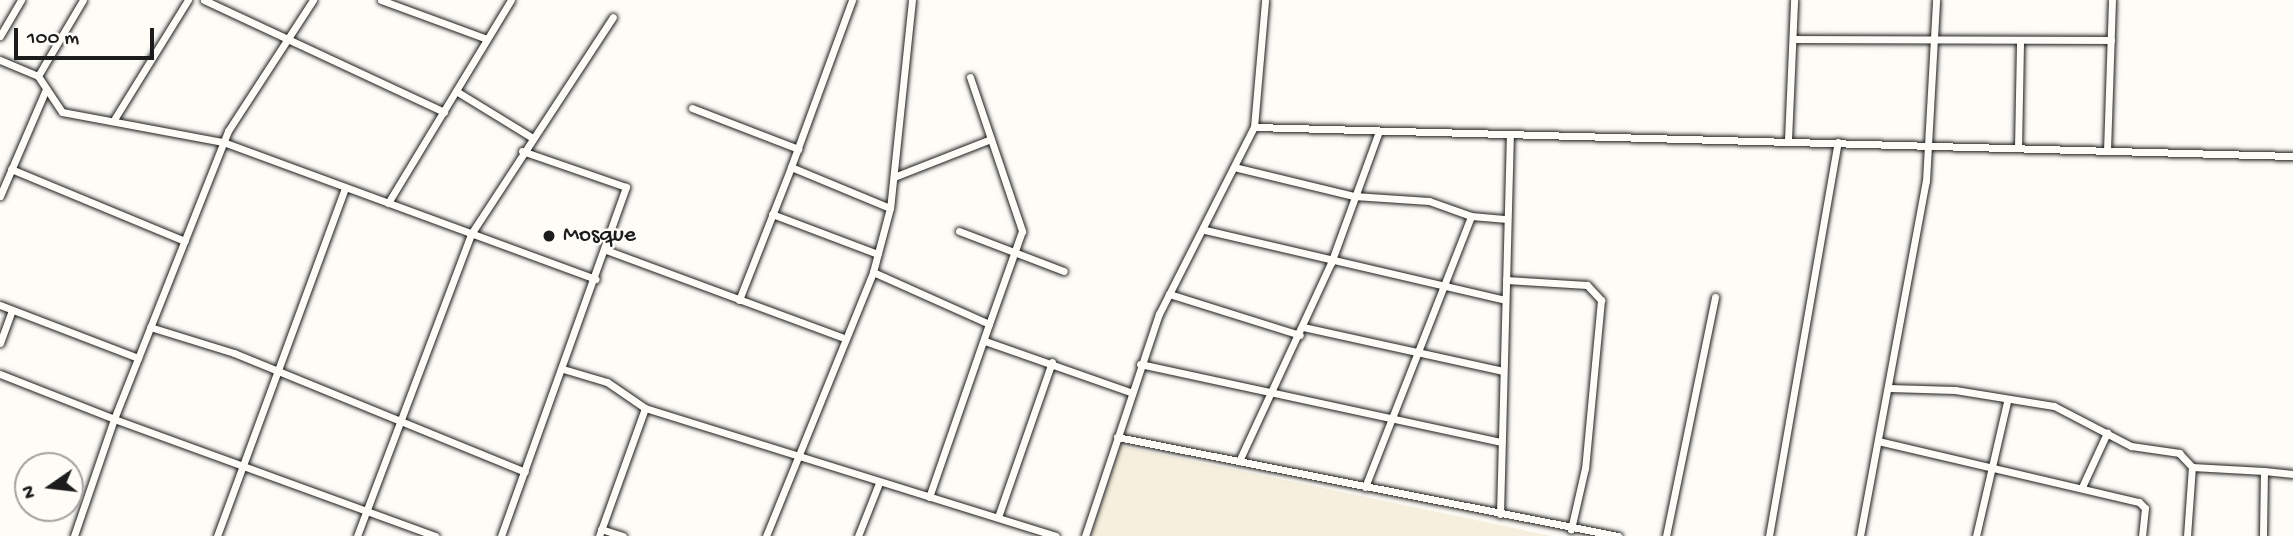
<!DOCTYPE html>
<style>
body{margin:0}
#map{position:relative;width:2293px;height:536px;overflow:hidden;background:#fdfcf7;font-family:"Gochi Hand",sans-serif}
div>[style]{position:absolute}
.built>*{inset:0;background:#f7efdd}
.roads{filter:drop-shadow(0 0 2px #1c1c1c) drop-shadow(0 0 2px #1c1c1c)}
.minor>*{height:7px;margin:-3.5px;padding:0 3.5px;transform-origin:3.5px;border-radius:3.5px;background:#fdfcf7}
.dots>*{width:19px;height:19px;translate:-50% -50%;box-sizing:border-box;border:4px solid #fdfcf7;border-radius:50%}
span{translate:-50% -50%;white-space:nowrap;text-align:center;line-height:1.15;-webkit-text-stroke:5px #fdfcf7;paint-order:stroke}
.poi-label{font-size:23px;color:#1c1c1c}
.left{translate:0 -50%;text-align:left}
.north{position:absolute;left:14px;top:452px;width:70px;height:70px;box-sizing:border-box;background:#fdfcf7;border:2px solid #a3a29f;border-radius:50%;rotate:256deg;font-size:19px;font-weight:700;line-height:28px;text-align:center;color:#1c1c1c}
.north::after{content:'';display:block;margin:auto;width:24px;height:32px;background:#1c1c1c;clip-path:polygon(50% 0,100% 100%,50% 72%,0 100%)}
.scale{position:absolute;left:14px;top:28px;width:140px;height:32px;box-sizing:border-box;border:4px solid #1c1c1c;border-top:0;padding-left:9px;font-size:21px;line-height:24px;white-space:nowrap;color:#1c1c1c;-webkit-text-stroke:5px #fdfcf7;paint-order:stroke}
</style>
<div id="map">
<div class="built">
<i style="clip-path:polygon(1121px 446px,1552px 536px,1091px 536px)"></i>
</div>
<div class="roads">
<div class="minor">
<i style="left:204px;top:0;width:265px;rotate:25deg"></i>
<i style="left:313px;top:0;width:156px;rotate:123deg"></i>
<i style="left:228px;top:131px;width:310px;rotate:111.6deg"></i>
<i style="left:114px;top:419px;width:342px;rotate:20deg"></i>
<i style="left:381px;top:0;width:113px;rotate:20.2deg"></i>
<i style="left:912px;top:0;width:209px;rotate:96deg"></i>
<i style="left:890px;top:208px;width:66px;rotate:104.9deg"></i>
<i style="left:873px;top:272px;width:127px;rotate:24.1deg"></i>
<i style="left:989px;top:324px;width:183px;rotate:109.1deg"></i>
<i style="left:0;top:36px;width:42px;rotate:-59.7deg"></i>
<i style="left:1793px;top:39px;width:318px;rotate:0.2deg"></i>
<i style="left:0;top:60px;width:41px;rotate:22.8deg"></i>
<i style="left:38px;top:76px;width:43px;rotate:56.3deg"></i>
<i style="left:62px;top:112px;width:164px;rotate:10.6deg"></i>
<i style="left:223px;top:142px;width:397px;rotate:20.2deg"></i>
<i style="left:38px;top:76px;width:88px;rotate:-59.4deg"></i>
<i style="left:970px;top:77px;width:163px;rotate:71.3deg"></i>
<i style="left:1022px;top:231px;width:99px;rotate:109.5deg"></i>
<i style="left:456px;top:91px;width:88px;rotate:31.5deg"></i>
<i style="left:692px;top:108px;width:114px;rotate:21.1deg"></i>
<i style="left:115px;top:118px;width:139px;rotate:-58.3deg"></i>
<i style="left:1254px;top:127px;width:127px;rotate:-85deg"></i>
<i style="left:1788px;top:140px;width:140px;rotate:-87.5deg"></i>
<i style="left:2018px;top:148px;width:107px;rotate:-88.9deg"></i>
<i style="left:2107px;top:151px;width:151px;rotate:-88.1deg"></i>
<i style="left:791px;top:167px;width:178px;rotate:-69.9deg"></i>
<i style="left:1238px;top:168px;width:119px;rotate:13.6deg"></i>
<i style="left:1354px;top:196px;width:75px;rotate:3.8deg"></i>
<i style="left:1429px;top:201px;width:45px;rotate:19.7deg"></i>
<i style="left:1471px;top:216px;width:36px;rotate:5deg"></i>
<i style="left:11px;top:169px;width:188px;rotate:22.5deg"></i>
<i style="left:894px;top:177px;width:104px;rotate:-21.4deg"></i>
<i style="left:0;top:196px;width:116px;rotate:-66.7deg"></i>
<i style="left:388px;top:203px;width:237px;rotate:-58.8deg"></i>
<i style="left:772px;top:214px;width:113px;rotate:20.7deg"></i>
<i style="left:1205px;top:230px;width:308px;rotate:13.1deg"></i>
<i style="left:959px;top:231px;width:112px;rotate:20.9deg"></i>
<i style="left:606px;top:250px;width:251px;rotate:20.3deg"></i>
<i style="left:1506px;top:280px;width:81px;rotate:3.5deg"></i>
<i style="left:1587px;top:285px;width:21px;rotate:47deg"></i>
<i style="left:1601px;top:300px;width:169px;rotate:95.4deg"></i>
<i style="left:1585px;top:468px;width:63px;rotate:102.9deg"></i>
<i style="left:1169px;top:294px;width:137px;rotate:17.4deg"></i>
<i style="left:739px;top:300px;width:143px;rotate:-68.6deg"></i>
<i style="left:791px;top:167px;width:107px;rotate:22.5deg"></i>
<i style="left:0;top:305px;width:148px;rotate:21deg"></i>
<i style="left:150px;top:327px;width:88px;rotate:17.2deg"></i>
<i style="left:234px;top:353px;width:314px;rotate:22.2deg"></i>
<i style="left:1303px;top:327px;width:205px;rotate:12.4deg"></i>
<i style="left:985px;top:341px;width:154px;rotate:19.4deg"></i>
<i style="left:0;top:343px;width:35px;rotate:-70deg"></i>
<i style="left:1140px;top:364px;width:370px;rotate:12.2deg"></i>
<i style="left:563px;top:369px;width:46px;rotate:16.5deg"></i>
<i style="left:607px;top:382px;width:46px;rotate:34.4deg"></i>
<i style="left:645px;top:408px;width:430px;rotate:17.3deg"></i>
<i style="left:0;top:374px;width:123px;rotate:21.5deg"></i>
<i style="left:114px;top:419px;width:124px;rotate:108.9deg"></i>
<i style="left:1889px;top:388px;width:66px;rotate:1.7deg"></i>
<i style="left:1955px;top:390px;width:100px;rotate:9.2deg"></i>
<i style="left:2054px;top:406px;width:87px;rotate:27.5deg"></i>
<i style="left:2131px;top:446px;width:49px;rotate:8.3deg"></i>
<i style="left:2179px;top:453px;width:19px;rotate:47deg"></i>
<i style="left:2192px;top:467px;width:72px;rotate:3.2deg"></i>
<i style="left:2264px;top:471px;width:65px;rotate:90.9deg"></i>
<i style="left:1117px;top:437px;width:511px;rotate:11.18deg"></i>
<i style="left:1878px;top:441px;width:268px;rotate:13.2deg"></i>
<i style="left:2139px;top:502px;width:8px;rotate:45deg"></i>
<i style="left:2145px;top:508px;width:28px;rotate:96deg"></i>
<i style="left:1239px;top:461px;width:218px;rotate:-65.1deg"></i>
<i style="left:1331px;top:263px;width:140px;rotate:-70deg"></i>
<i style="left:2264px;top:471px;width:29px;rotate:6deg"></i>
<i style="left:1365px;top:487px;width:291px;rotate:-68.6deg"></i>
<i style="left:2082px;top:487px;width:60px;rotate:-65.2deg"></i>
<i style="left:1500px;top:514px;width:380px;rotate:-88.5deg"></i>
<i style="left:998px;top:517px;width:164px;rotate:-70.8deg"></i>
<i style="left:601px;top:529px;width:23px;rotate:18deg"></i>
<i style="left:217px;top:536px;width:371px;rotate:-69.8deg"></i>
<i style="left:357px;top:536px;width:323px;rotate:-69.3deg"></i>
<i style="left:471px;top:234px;width:259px;rotate:-56.8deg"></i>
<i style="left:501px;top:536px;width:371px;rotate:-70.3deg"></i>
<i style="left:626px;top:187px;width:110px;rotate:-160.9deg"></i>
<i style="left:599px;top:536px;width:136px;rotate:-70.2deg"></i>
<i style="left:766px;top:536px;width:285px;rotate:-67.9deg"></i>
<i style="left:858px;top:536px;width:57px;rotate:-68.4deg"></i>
<i style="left:1085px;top:536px;width:234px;rotate:-71.6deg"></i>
<i style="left:1159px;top:314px;width:210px;rotate:-63.1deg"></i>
<i style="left:1254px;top:127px;width:1039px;rotate:1.6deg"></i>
<i style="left:1666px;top:536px;width:244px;rotate:-78.4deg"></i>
<i style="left:1769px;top:536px;width:400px;rotate:-80.1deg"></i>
<i style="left:1860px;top:536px;width:361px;rotate:-79.5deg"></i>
<i style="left:1926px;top:181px;width:181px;rotate:-86.8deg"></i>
<i style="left:1976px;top:536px;width:138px;rotate:-77deg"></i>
<i style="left:2187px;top:536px;width:69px;rotate:-85.9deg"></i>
</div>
</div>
<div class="dots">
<i style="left:549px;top:236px;background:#1c1c1c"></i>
</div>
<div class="poi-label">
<span class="left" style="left:563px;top:236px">Mosque</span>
</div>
<div class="north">N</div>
<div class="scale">100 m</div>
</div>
